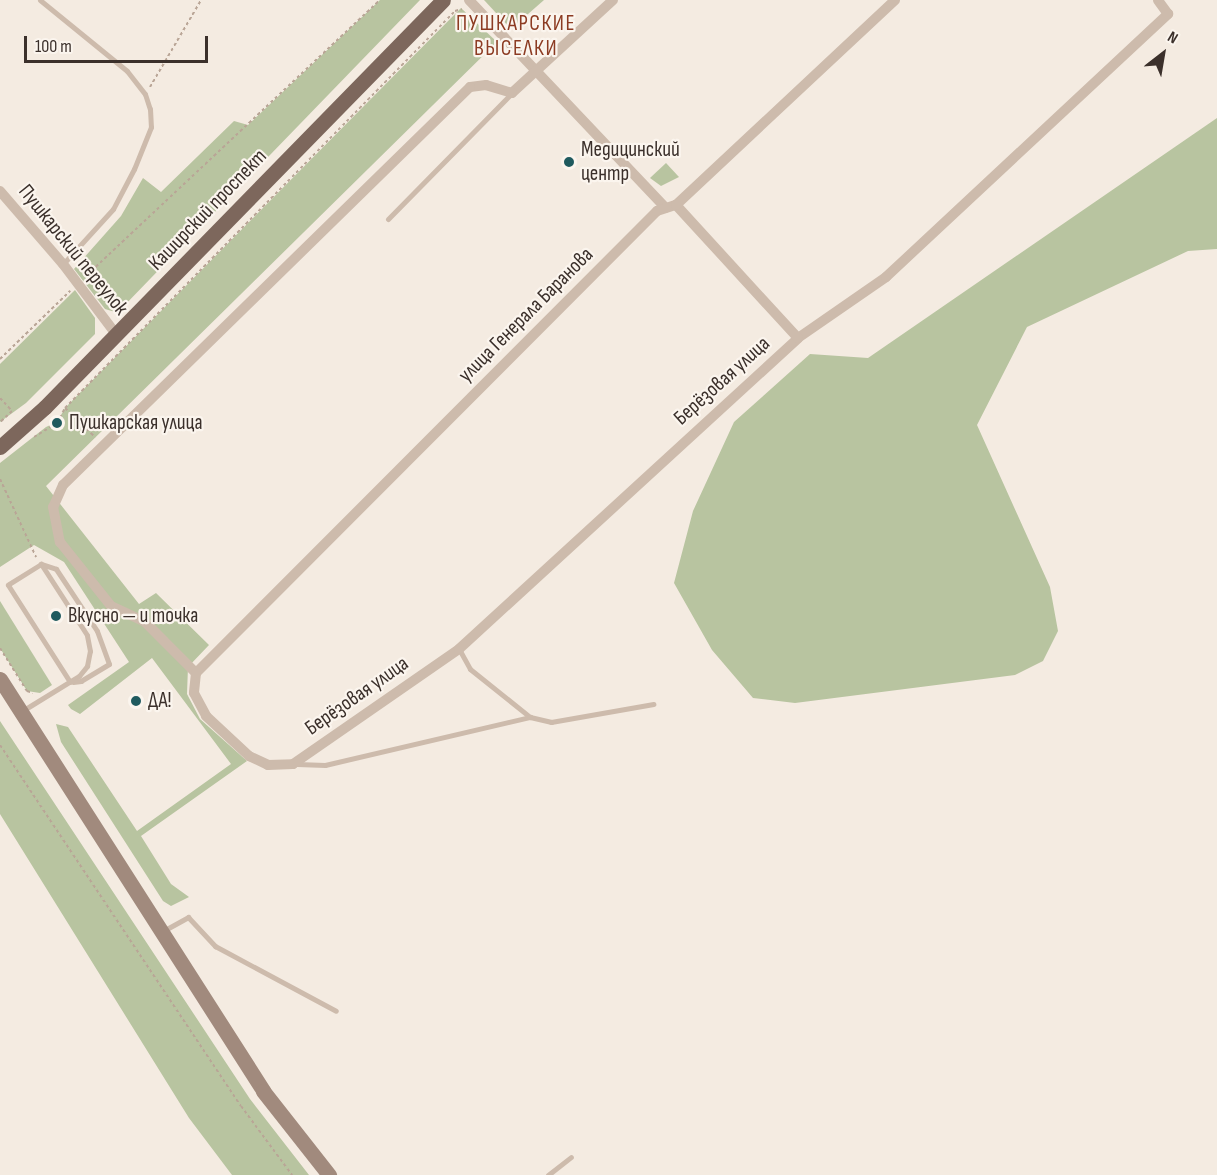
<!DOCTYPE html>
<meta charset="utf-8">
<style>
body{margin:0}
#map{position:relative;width:1217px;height:1175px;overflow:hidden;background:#f4ebe1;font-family:"Sofia Sans Condensed",sans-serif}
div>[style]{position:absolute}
.green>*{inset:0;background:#b8c4a0}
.path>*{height:2px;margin-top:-1px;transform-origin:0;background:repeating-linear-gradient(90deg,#b9a596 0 3px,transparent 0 6px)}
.lane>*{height:5px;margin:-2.5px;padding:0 2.5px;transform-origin:2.5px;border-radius:2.5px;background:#cdbbac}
.street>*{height:10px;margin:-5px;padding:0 5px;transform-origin:5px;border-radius:5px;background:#cdbbac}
.secondary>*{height:15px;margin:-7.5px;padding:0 7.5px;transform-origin:7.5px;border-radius:7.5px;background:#a18a7d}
.primary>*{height:15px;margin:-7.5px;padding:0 7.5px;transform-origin:7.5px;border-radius:7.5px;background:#7d675c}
.dots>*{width:16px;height:16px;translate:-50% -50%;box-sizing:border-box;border:3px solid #fbf5ee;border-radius:50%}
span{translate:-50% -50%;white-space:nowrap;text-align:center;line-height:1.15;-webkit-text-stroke:4.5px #fbf5ee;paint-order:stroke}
.poi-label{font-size:21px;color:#3b302b}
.left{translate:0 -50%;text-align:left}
.street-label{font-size:21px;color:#3b302b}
.neighbourhood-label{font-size:22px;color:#8c3b22;letter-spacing:1.5px}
.north{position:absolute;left:1133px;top:24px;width:60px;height:60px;-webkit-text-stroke:4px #fbf5ee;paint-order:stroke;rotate:31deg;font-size:16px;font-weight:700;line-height:24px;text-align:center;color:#3b302b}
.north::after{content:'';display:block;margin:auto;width:21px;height:27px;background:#3b302b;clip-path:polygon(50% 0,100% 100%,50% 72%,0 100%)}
.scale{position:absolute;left:24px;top:36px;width:184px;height:27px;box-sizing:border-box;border:3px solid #3b302b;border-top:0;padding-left:8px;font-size:18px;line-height:21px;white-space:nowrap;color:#3b302b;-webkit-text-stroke:4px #fbf5ee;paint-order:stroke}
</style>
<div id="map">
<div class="green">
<i style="clip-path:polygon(380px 0,420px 0,121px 309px,115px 312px,105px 309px,74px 269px,121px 216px,143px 178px,161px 192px,234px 121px,248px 125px)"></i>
<i style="clip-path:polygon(484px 0,544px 0,511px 29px)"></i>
<i style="clip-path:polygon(461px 8px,497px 42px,46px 486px,139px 604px,156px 593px,209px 645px,188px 667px,187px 694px,200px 719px,247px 761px,141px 836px,171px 884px,189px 897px,171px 906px,163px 901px,61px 742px,56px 724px,68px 727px,137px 831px,231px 764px,152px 658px,80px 714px,71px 709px,68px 705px,129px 662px,64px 562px,34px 545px,0 567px,0 463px,46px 427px,57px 422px,65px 408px)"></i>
<i style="clip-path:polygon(1217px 118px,1217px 249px,1188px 251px,1027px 327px,977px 425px,1050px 587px,1058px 631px,1043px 661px,1015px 675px,795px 703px,753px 698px,712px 650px,674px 583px,693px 511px,734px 422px,810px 354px,868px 358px)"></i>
<i style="clip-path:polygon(666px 163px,679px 177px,661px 186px,650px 178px)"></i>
<i style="clip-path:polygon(75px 290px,95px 318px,95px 334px,26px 403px,0 422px,0 364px)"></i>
<i style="clip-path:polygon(0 601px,52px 685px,40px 693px,27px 691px,0 648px)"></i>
<i style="clip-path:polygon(0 721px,250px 1099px,309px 1175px,232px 1175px,189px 1118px,0 814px)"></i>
</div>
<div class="path">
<i style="left:150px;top:87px;width:101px;rotate:-59.6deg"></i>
<i style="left:87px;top:275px;width:402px;rotate:-43.2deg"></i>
<i style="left:0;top:359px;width:98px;rotate:-44.2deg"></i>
<i style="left:0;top:398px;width:18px;rotate:47deg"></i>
<i style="left:12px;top:411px;width:16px;rotate:137deg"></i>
<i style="left:65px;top:408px;width:42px;rotate:44deg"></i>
<i style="left:34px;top:437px;width:27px;rotate:-31deg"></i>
<i style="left:57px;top:423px;width:17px;rotate:-62deg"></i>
<i style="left:65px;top:408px;width:557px;rotate:-45.51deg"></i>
<i style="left:455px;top:11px;width:7px;rotate:-16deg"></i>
<i style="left:0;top:479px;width:86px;rotate:65.2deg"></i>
<i style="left:0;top:648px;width:51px;rotate:57.9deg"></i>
<i style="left:27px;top:691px;width:6px;rotate:18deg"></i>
<i style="left:0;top:745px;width:434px;rotate:56.3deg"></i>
<i style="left:241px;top:1106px;width:86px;rotate:53.5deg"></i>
</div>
<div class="lane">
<i style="left:40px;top:0;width:112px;rotate:39.2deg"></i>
<i style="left:127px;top:71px;width:29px;rotate:52deg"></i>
<i style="left:145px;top:94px;width:16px;rotate:72deg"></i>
<i style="left:150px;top:109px;width:18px;rotate:87deg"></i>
<i style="left:151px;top:127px;width:45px;rotate:112deg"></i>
<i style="left:134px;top:169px;width:45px;rotate:117.7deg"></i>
<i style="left:113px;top:209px;width:74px;rotate:132.3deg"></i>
<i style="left:388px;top:219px;width:177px;rotate:-45.5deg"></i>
<i style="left:41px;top:564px;width:16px;rotate:18deg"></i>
<i style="left:56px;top:569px;width:74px;rotate:56.5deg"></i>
<i style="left:97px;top:631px;width:35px;rotate:70deg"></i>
<i style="left:109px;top:664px;width:33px;rotate:149deg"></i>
<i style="left:81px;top:681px;width:8px;rotate:173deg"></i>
<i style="left:41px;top:564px;width:39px;rotate:148deg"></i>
<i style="left:8px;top:585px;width:115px;rotate:57.4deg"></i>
<i style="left:459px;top:649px;width:23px;rotate:61deg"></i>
<i style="left:470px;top:669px;width:77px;rotate:38.7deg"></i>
<i style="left:530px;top:717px;width:22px;rotate:13deg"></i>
<i style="left:551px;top:722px;width:104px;rotate:-10deg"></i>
<i style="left:22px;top:711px;width:67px;rotate:-31.6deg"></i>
<i style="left:79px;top:676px;width:13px;rotate:-51deg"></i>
<i style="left:87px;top:666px;width:15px;rotate:-79deg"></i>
<i style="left:90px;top:651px;width:16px;rotate:-101deg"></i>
<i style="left:87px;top:635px;width:85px;rotate:-122.9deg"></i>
<i style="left:297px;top:764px;width:28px;rotate:2deg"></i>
<i style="left:325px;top:765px;width:211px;rotate:-13.2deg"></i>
<i style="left:163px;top:931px;width:29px;rotate:-29deg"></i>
<i style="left:188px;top:917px;width:40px;rotate:47deg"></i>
<i style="left:215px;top:946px;width:137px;rotate:28.2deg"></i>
<i style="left:548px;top:1175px;width:29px;rotate:-38deg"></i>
</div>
<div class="street">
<i style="left:469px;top:0;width:286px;rotate:46.6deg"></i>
<i style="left:613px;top:0;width:137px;rotate:137.4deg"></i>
<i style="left:512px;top:93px;width:27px;rotate:-163deg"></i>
<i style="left:486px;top:85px;width:16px;rotate:173deg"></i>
<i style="left:470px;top:87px;width:569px;rotate:135.64deg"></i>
<i style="left:63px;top:485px;width:24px;rotate:114deg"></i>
<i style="left:53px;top:507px;width:36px;rotate:79deg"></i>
<i style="left:60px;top:542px;width:82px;rotate:51.4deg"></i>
<i style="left:111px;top:606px;width:38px;rotate:25deg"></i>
<i style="left:145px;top:622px;width:72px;rotate:45deg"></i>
<i style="left:196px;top:673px;width:20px;rotate:96deg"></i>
<i style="left:194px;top:693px;width:26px;rotate:62deg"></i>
<i style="left:206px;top:716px;width:59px;rotate:42.9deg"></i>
<i style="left:249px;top:756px;width:21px;rotate:25deg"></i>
<i style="left:268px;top:765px;width:25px;rotate:-2deg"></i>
<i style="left:293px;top:764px;width:202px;rotate:-34.7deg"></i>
<i style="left:459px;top:649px;width:460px;rotate:-42.5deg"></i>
<i style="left:798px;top:338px;width:107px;rotate:-34.7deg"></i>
<i style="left:886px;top:277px;width:386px;rotate:-43deg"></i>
<i style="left:1168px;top:14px;width:17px;rotate:-126deg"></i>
<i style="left:0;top:191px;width:96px;rotate:49.2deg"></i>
<i style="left:63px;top:264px;width:88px;rotate:52.9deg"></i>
<i style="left:676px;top:205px;width:180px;rotate:47.5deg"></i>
<i style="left:196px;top:673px;width:653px;rotate:-45.06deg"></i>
<i style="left:657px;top:211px;width:20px;rotate:-18deg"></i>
<i style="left:676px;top:205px;width:300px;rotate:-43.1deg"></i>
</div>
<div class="secondary">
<i style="left:0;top:679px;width:489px;rotate:57.4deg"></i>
<i style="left:263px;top:1091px;width:107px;rotate:51.8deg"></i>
</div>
<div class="primary">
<i style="left:0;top:447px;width:60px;rotate:-41.6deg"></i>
<i style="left:45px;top:407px;width:569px;rotate:-45.64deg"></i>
</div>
<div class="dots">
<i style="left:569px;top:162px;background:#1f5a5e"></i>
<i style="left:57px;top:423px;background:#1f5a5e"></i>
<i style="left:56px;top:616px;background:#1f5a5e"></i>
<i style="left:136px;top:701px;background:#1f5a5e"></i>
</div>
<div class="poi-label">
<span class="left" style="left:581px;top:162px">Медицинский<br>центр</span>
<span class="left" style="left:69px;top:423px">Пушкарская улица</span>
<span class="left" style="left:68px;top:616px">Вкусно — и точка</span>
<span class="left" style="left:148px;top:701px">ДА!</span>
</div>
<div class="street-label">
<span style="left:208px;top:210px;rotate:-46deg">Каширский проспект</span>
<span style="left:73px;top:250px;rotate:51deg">Пушкарский переулок</span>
<span style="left:526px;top:315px;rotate:-45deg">улица Генерала Баранова</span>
<span style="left:722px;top:381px;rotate:-42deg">Берёзовая улица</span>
<span style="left:357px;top:696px;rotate:-35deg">Берёзовая улица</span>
</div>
<div class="neighbourhood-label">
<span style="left:516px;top:36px">ПУШКАРСКИЕ<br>ВЫСЕЛКИ</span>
</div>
<div class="north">N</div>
<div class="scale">100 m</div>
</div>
